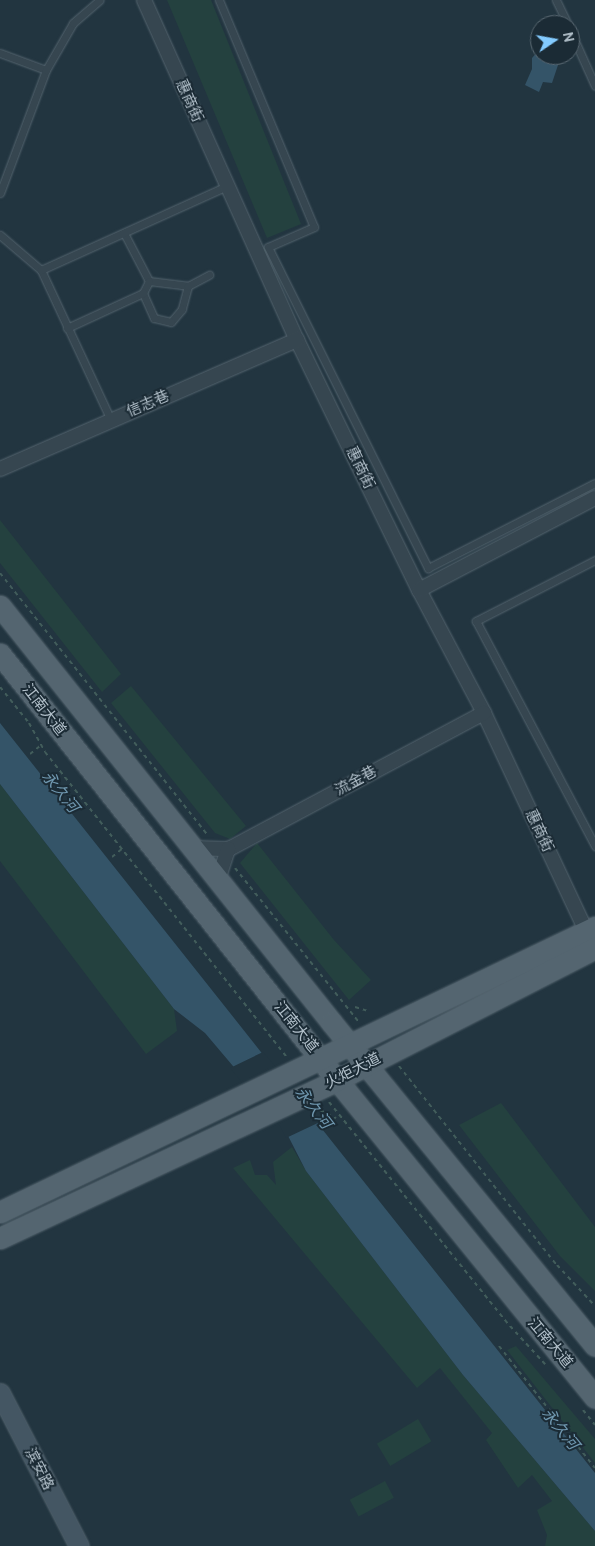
<!DOCTYPE html>
<meta charset="utf-8">
<style>
body{margin:0}
#map{position:relative;width:595px;height:1546px;overflow:hidden;background:#223540;font-family:Cabin,"Noto Sans SC",sans-serif}
div>[style]{position:absolute}
.green>*{inset:0;background:#24413f;transform-origin:0 0}
.water>*{inset:0;background:#345468}
.pier>*{inset:0;background:#223540}
.path>*{height:2px;margin-top:-1px;transform-origin:0;background:repeating-linear-gradient(90deg,#425d5b 0 4px,transparent 0 8px)}
.roads{filter:drop-shadow(0 0 1px #54646e) drop-shadow(0 0 1px #54646e)}
.lane>*{height:7px;margin:-3.5px;padding:0 3.5px;transform-origin:3.5px;border-radius:3.5px;background:#364650}
.street>*{height:14px;margin:-7px;padding:0 7px;transform-origin:7px;border-radius:7px;background:#364650}
.secondary>*{height:19px;margin:-9.5px;padding:0 9.5px;transform-origin:9.5px;border-radius:9.5px;background:#445663}
.primary>*{height:21px;margin:-10.5px;padding:0 10.5px;transform-origin:10.5px;border-radius:10.5px;background:#546570}
span{translate:-50% -50%;white-space:nowrap;text-align:center;line-height:1.15;-webkit-text-stroke:4px #1b2b35;paint-order:stroke}
.street-label{font-size:15px;color:#b3c1cb}
.water-label{font-size:16px;color:#7098b0;font-style:italic}
.north{position:absolute;left:530px;top:15px;width:50px;height:50px;box-sizing:border-box;background:#1b2b35;border:1px solid #586771;border-radius:50%;rotate:78deg;font-size:14px;font-weight:700;line-height:20px;text-align:center;color:#b3c1cb}
.north::after{content:'';display:block;margin:auto;width:18px;height:22px;background:#83cbff;clip-path:polygon(50% 0,100% 100%,50% 72%,0 100%)}
</style>
<div id="map">
<div class="green">
<i style="clip-path:polygon(167px 0,211px 0,301px 224px,267px 238px)"></i>
<i style="clip-path:polygon(0 520px,121px 674px,102px 692px,0 563px)"></i>
<i style="clip-path:polygon(131px 686px,246px 826px,230px 839px,215px 833px,111px 703px)"></i>
<i style="clip-path:polygon(0 784px,174px 1009px,177px 1031px,146px 1054px,0 861px)"></i>
<i style="clip-path:polygon(257px 843px,334px 940px,371px 980px,349px 1000px,240px 863px)"></i>
<i style="clip-path:polygon(501px 1103px,595px 1227px,595px 1291px,560px 1256px,459px 1125px)"></i>
<i style="clip-path:polygon(292px 1147px,306px 1171px,463px 1375px,595px 1531px,595px 1546px,545px 1546px,547px 1535px,537px 1510px,552px 1501px,532px 1475px,518px 1488px,486px 1440px,492px 1433px,440px 1368px,417px 1388px,233px 1168px,250px 1160px,255px 1175px,267px 1175px,276px 1185px,273px 1162px)"></i>
<i style="clip-path:polygon(516px 1346px,595px 1439px,595px 1463px,507px 1350px)"></i>
<i style="left:418px;top:1419px;width:26px;height:48px;rotate:59deg"></i>
<i style="left:385px;top:1481px;width:19px;height:40px;rotate:62deg"></i>
</div>
<div class="water">
<i style="clip-path:polygon(540px 49px,540px 55px,561px 56px,552px 83px,543px 82px,539px 92px,525px 85px,532px 69px,532px 58px)"></i>
<i style="clip-path:polygon(0 723px,595px 1473px,595px 1531px,463px 1375px,306px 1171px,282px 1124px,205px 1033px,174px 1009px,0 784px)"></i>
</div>
<div class="pier">
<i style="clip-path:polygon(263px 1052px,269px 1059px,322px 1121px,286px 1138px,280px 1126px,230px 1068px)"></i>
</div>
<div class="path">
<i style="left:0;top:573px;width:335px;rotate:51.6deg"></i>
<i style="left:0;top:687px;width:46px;rotate:51.1deg"></i>
<i style="left:29px;top:723px;width:33px;rotate:61deg"></i>
<i style="left:45px;top:752px;width:388px;rotate:51.6deg"></i>
<i style="left:30px;top:754px;width:14px;rotate:-39deg"></i>
<i style="left:112px;top:857px;width:13px;rotate:-39deg"></i>
<i style="left:235px;top:868px;width:198px;rotate:51.2deg"></i>
<i style="left:355px;top:1007px;width:14px;rotate:17deg"></i>
<i style="left:399px;top:1066px;width:254px;rotate:51.6deg"></i>
<i style="left:557px;top:1265px;width:56px;rotate:47.2deg"></i>
<i style="left:329px;top:1102px;width:288px;rotate:51.1deg"></i>
<i style="left:510px;top:1326px;width:52px;rotate:47.4deg"></i>
<i style="left:320px;top:1110px;width:18px;rotate:27deg"></i>
<i style="left:499px;top:1346px;width:155px;rotate:51.8deg"></i>
<i style="left:583px;top:1410px;width:19px;rotate:51deg"></i>
</div>
<div class="roads">
<div class="lane">
<i style="left:219px;top:0;width:246px;rotate:67.3deg"></i>
<i style="left:314px;top:227px;width:50px;rotate:156.5deg"></i>
<i style="left:268px;top:247px;width:359px;rotate:63.5deg"></i>
<i style="left:428px;top:568px;width:187px;rotate:-27deg"></i>
<i style="left:556px;top:0;width:28px;rotate:64deg"></i>
<i style="left:570px;top:30px;width:61px;rotate:65.9deg"></i>
<i style="left:0;top:53px;width:49px;rotate:20.3deg"></i>
<i style="left:0;top:193px;width:131px;rotate:-69.5deg"></i>
<i style="left:46px;top:70px;width:54px;rotate:-60.1deg"></i>
<i style="left:73px;top:23px;width:35px;rotate:-41deg"></i>
<i style="left:124px;top:233px;width:54px;rotate:62.5deg"></i>
<i style="left:149px;top:281px;width:39px;rotate:7deg"></i>
<i style="left:188px;top:286px;width:24px;rotate:105deg"></i>
<i style="left:182px;top:309px;width:17px;rotate:130deg"></i>
<i style="left:171px;top:322px;width:17px;rotate:-167deg"></i>
<i style="left:154px;top:318px;width:27px;rotate:-114deg"></i>
<i style="left:143px;top:293px;width:13px;rotate:-63deg"></i>
<i style="left:0;top:235px;width:54px;rotate:40.5deg"></i>
<i style="left:41px;top:270px;width:166px;rotate:65deg"></i>
<i style="left:41px;top:270px;width:204px;rotate:-24.3deg"></i>
<i style="left:188px;top:286px;width:24px;rotate:-28deg"></i>
<i style="left:67px;top:328px;width:84px;rotate:-24.7deg"></i>
<i style="left:595px;top:560px;width:134px;rotate:152.9deg"></i>
<i style="left:476px;top:621px;width:255px;rotate:62.1deg"></i>
</div>
<div class="street">
<i style="left:144px;top:0;width:373px;rotate:65.8deg"></i>
<i style="left:297px;top:340px;width:278px;rotate:64deg"></i>
<i style="left:419px;top:590px;width:139px;rotate:62.1deg"></i>
<i style="left:484px;top:713px;width:241px;rotate:64.9deg"></i>
<i style="left:0;top:469px;width:324px;rotate:-23.5deg"></i>
<i style="left:419px;top:590px;width:199px;rotate:-27.6deg"></i>
<i style="left:195px;top:848px;width:34px;rotate:2deg"></i>
<i style="left:229px;top:849px;width:289px;rotate:-28.1deg"></i>
<i style="left:218px;top:880px;width:33px;rotate:-72deg"></i>
</div>
<div class="secondary">
<i style="left:0;top:1393px;width:172px;rotate:62.7deg"></i>
</div>
<div class="primary">
<i style="left:0;top:606px;width:533px;rotate:51.47deg"></i>
<i style="left:332px;top:1023px;width:416px;rotate:50.8deg"></i>
<i style="left:0;top:654px;width:543px;rotate:51.65deg"></i>
<i style="left:337px;top:1080px;width:409px;rotate:50.9deg"></i>
<i style="left:0;top:1212px;width:660px;rotate:-25.59deg"></i>
<i style="left:0;top:1238px;width:372px;rotate:-25.1deg"></i>
<i style="left:337px;top:1080px;width:290px;rotate:-27.1deg"></i>
</div>
</div>
<div class="street-label">
<span style="left:189px;top:101px;rotate:66deg">惠商街</span>
<span style="left:148px;top:404px;rotate:-23deg">信志巷</span>
<span style="left:360px;top:468px;rotate:64deg">惠商街</span>
<span style="left:44px;top:710px;rotate:52deg">江南大道</span>
<span style="left:356px;top:781px;rotate:-28deg">流金巷</span>
<span style="left:539px;top:831px;rotate:65deg">惠商街</span>
<span style="left:296px;top:1027px;rotate:51deg">江南大道</span>
<span style="left:353px;top:1071px;rotate:-27deg">火炬大道</span>
<span style="left:550px;top:1343px;rotate:50deg">江南大道</span>
<span style="left:39px;top:1469px;rotate:63deg">滨安路</span>
</div>
<div class="water-label">
<span style="left:60px;top:792px;rotate:51deg">永久河</span>
<span style="left:313px;top:1108px;rotate:52deg">永久河</span>
<span style="left:560px;top:1429px;rotate:51deg">永久河</span>
</div>
<div class="north">N</div>
</div>
